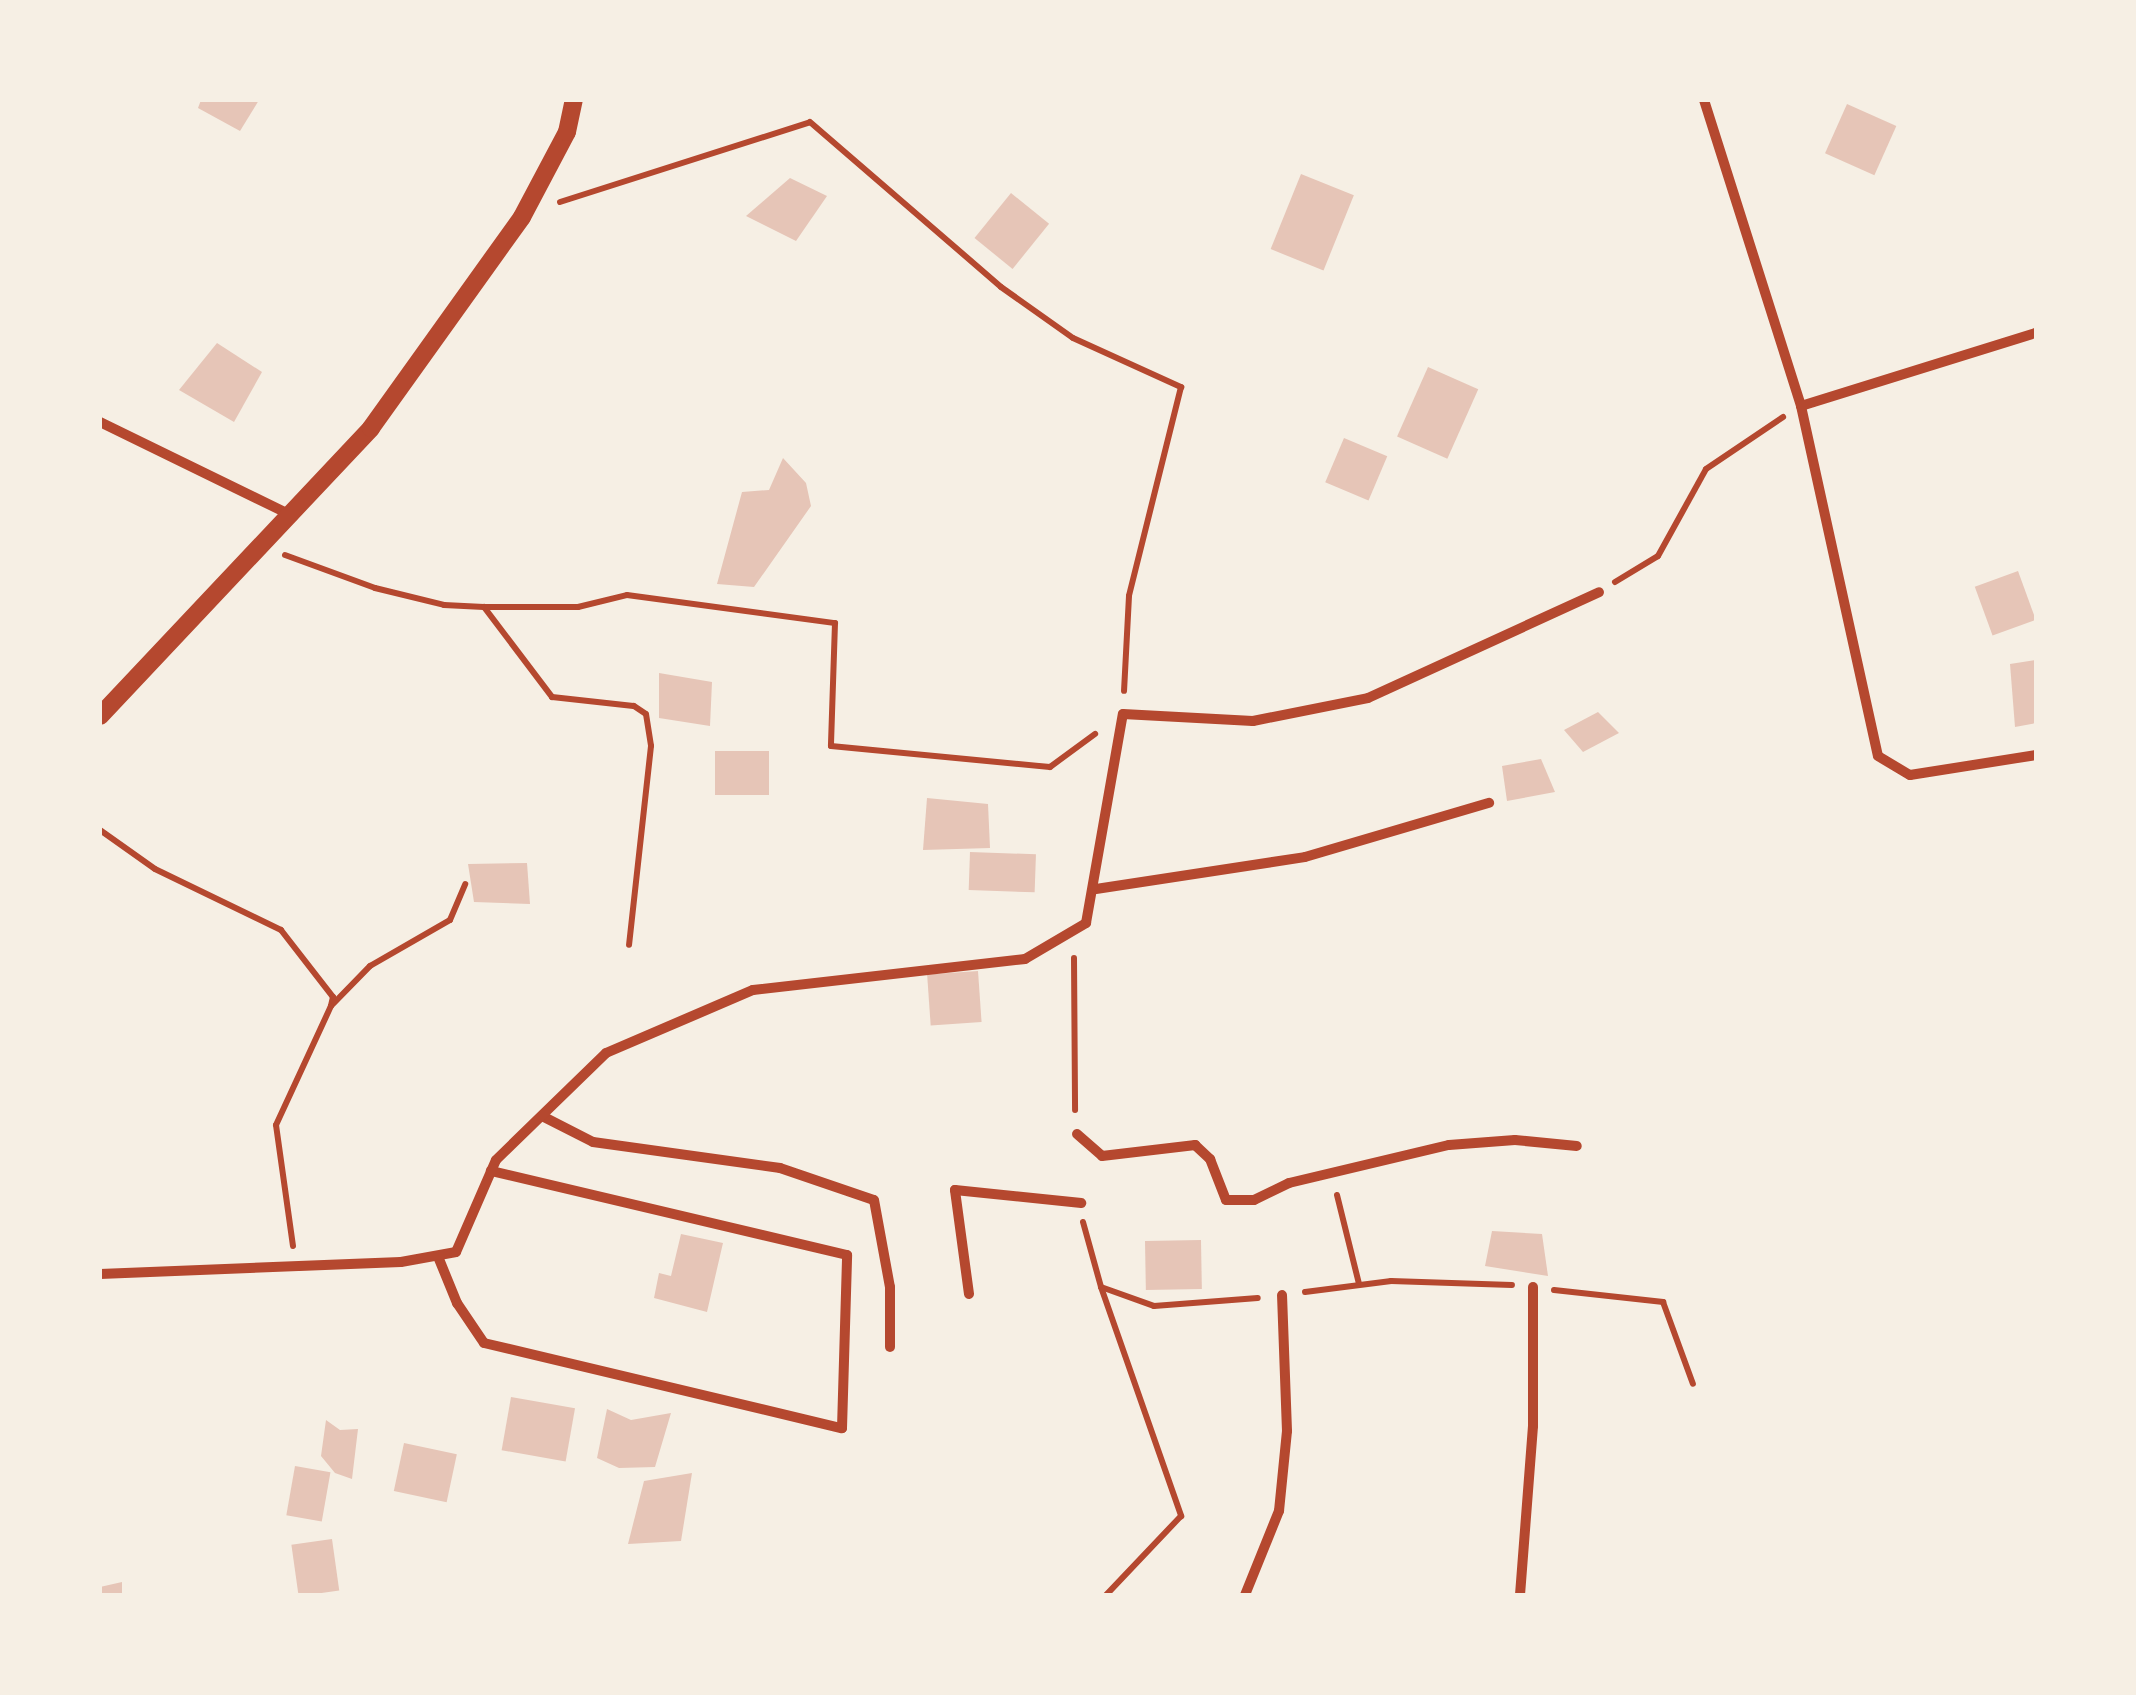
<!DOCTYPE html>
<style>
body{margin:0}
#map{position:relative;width:2136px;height:1695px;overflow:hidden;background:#f6efe4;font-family:"IBM Plex Sans",sans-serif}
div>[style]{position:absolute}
.building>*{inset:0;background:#e6c5b7;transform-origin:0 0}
.path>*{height:6px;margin:-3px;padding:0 3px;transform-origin:3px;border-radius:3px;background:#b5482f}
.minor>*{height:10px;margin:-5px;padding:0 5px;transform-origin:5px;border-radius:5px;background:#b5482f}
.tertiary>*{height:18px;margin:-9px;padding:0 9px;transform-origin:9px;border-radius:9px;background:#b5482f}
span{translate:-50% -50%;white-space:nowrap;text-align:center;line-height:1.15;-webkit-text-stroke:8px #f6efe4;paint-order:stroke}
.frame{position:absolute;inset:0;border:102px solid #f6efe4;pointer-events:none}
</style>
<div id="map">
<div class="building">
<i style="clip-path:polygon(201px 100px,259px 100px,240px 131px,198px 108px)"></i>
<i style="left:1847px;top:104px;width:54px;height:54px;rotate:24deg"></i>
<i style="left:1301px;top:174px;width:57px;height:81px;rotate:22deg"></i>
<i style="clip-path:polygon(790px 178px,827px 196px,796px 241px,746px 216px)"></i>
<i style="left:1011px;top:193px;width:49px;height:58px;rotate:39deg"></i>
<i style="clip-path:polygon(217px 343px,262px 372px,234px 422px,179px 390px)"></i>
<i style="left:1428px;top:367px;width:55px;height:76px;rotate:24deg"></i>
<i style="left:1344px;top:438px;width:47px;height:48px;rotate:23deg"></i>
<i style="clip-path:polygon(783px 458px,806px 483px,811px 506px,754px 587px,717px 584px,742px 492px,769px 490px)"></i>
<i style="left:2018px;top:571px;width:52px;height:46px;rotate:70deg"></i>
<i style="clip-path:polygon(2036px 660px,2036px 723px,2015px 727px,2010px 664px)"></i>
<i style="clip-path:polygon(659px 673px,712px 682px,710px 726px,659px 718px)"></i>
<i style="clip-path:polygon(1598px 712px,1619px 733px,1583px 752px,1564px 730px)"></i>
<i style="left:715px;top:751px;width:54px;height:44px"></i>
<i style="clip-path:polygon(1541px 759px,1555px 792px,1507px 801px,1502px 766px)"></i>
<i style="clip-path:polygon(927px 798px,988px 804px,990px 848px,923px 850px)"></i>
<i style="left:970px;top:852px;width:66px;height:38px;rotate:2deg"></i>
<i style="clip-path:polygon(527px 863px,530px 904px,474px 902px,468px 864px)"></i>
<i style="left:978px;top:971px;width:51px;height:51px;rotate:86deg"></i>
<i style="clip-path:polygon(1492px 1231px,1542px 1234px,1548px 1276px,1485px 1266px)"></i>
<i style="clip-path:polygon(681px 1234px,723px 1243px,707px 1312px,654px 1298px,659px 1273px,671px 1276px)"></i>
<i style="left:1201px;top:1240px;width:49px;height:56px;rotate:89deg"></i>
<i style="left:511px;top:1397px;width:65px;height:54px;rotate:10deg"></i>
<i style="clip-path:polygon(607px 1409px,631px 1420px,671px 1413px,655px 1467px,619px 1468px,597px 1458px)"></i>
<i style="clip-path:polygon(326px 1420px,340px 1430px,358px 1429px,352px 1479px,335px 1473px,321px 1456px)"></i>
<i style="left:404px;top:1443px;width:54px;height:49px;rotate:12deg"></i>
<i style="left:295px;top:1466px;width:36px;height:50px;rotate:10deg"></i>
<i style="clip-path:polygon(692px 1473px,681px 1541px,628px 1544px,644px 1481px)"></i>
<i style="left:332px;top:1539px;width:52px;height:41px;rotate:82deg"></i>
<i style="clip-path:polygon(122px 1582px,122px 1595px,100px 1595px,100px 1587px)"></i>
</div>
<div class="path">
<i style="left:560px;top:202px;width:262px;rotate:-17.7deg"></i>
<i style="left:810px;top:122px;width:252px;rotate:40.8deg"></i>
<i style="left:1001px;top:287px;width:88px;rotate:35.3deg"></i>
<i style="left:1073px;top:338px;width:119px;rotate:24.4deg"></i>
<i style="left:1181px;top:387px;width:215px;rotate:104deg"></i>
<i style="left:1129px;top:596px;width:95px;rotate:93deg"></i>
<i style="left:285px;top:555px;width:96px;rotate:20.1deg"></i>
<i style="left:375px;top:588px;width:71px;rotate:13.8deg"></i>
<i style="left:444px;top:605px;width:40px;rotate:2.9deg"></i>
<i style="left:484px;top:607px;width:113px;rotate:52.9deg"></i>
<i style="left:552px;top:697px;width:82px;rotate:6.3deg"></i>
<i style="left:634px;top:706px;width:14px;rotate:34deg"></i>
<i style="left:646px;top:714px;width:32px;rotate:81deg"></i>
<i style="left:651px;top:746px;width:200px;rotate:96.3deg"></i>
<i style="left:1615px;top:582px;width:50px;rotate:-31.2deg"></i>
<i style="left:1658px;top:556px;width:99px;rotate:-61.1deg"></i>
<i style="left:1706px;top:469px;width:93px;rotate:-34deg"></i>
<i style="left:484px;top:607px;width:94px"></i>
<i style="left:578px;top:607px;width:50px;rotate:-13.8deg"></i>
<i style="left:627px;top:595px;width:210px;rotate:7.7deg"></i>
<i style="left:835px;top:623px;width:123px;rotate:91.9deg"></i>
<i style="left:831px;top:746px;width:220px;rotate:5.5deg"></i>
<i style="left:1050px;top:767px;width:56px;rotate:-36.3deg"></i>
<i style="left:100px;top:830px;width:67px;rotate:35.3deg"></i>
<i style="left:155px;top:869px;width:140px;rotate:25.8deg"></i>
<i style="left:281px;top:930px;width:85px;rotate:52.2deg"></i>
<i style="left:333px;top:997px;width:9px;rotate:103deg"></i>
<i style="left:331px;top:1006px;width:56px;rotate:-45.7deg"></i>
<i style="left:370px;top:966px;width:92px;rotate:-29.9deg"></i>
<i style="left:450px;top:920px;width:39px;rotate:-67deg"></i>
<i style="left:1074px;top:958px;width:152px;rotate:89.6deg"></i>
<i style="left:1337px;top:1195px;width:92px;rotate:76.1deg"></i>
<i style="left:1083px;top:1222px;width:67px;rotate:74.5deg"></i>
<i style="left:1101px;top:1287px;width:56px;rotate:19.7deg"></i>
<i style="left:1154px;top:1306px;width:104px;rotate:-4.4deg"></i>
<i style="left:293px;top:1246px;width:122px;rotate:-98deg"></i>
<i style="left:276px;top:1125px;width:131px;rotate:-65.2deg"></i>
<i style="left:1101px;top:1287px;width:243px;rotate:70.7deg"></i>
<i style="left:1181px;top:1516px;width:109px;rotate:133.5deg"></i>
<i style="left:1554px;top:1290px;width:110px;rotate:6.3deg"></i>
<i style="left:1663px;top:1302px;width:87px;rotate:69.9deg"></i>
<i style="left:1305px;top:1292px;width:87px;rotate:-7.3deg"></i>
<i style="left:1391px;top:1281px;width:121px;rotate:1.9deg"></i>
</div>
<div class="minor">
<i style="left:1704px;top:100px;width:321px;rotate:72.4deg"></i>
<i style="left:1801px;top:406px;width:358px;rotate:77.6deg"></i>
<i style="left:1878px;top:756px;width:37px;rotate:31deg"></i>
<i style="left:1910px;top:775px;width:128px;rotate:-9deg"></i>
<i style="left:1801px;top:406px;width:246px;rotate:-17.3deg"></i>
<i style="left:100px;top:422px;width:215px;rotate:26deg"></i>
<i style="left:1096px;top:889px;width:211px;rotate:-8.7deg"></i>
<i style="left:1305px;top:857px;width:192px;rotate:-16.4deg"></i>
<i style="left:542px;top:1116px;width:57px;rotate:27deg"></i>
<i style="left:593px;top:1142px;width:189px;rotate:7.9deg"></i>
<i style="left:780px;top:1168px;width:99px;rotate:18.8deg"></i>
<i style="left:874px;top:1200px;width:88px;rotate:79.6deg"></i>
<i style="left:890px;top:1287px;width:60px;rotate:90deg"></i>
<i style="left:1077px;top:1134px;width:33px;rotate:41deg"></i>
<i style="left:1102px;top:1156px;width:94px;rotate:-6.7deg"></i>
<i style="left:1195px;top:1145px;width:21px;rotate:43deg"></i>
<i style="left:1210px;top:1159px;width:44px;rotate:68.7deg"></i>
<i style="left:1226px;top:1200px;width:28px"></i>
<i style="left:1254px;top:1200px;width:39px;rotate:-26deg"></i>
<i style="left:1289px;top:1183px;width:164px;rotate:-13.4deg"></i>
<i style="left:1449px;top:1145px;width:66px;rotate:-4.3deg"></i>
<i style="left:1515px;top:1140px;width:62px;rotate:5.5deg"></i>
<i style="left:439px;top:1259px;width:48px;rotate:67.8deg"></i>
<i style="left:457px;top:1303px;width:48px;rotate:56deg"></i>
<i style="left:484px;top:1343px;width:368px;rotate:13.4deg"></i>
<i style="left:842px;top:1428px;width:173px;rotate:-88.3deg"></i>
<i style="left:847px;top:1255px;width:366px;rotate:-166.7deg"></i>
<i style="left:100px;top:1274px;width:301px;rotate:-2.3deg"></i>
<i style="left:401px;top:1262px;width:56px;rotate:-10.3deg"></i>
<i style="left:456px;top:1252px;width:100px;rotate:-66.5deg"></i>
<i style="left:496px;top:1160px;width:153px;rotate:-44.2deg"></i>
<i style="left:606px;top:1053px;width:160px;rotate:-23.2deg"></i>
<i style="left:753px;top:990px;width:274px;rotate:-6.5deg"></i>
<i style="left:1025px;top:959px;width:71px;rotate:-30.5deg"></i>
<i style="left:1086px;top:923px;width:212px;rotate:-80deg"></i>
<i style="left:1123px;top:714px;width:130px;rotate:3.1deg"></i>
<i style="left:1253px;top:721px;width:117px;rotate:-11.3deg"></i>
<i style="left:1368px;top:698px;width:254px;rotate:-24.6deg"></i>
<i style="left:969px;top:1294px;width:105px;rotate:-97.7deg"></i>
<i style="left:955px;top:1190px;width:127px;rotate:5.9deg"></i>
<i style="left:1245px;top:1595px;width:91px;rotate:-68deg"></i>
<i style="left:1279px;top:1511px;width:80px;rotate:-84.3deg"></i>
<i style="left:1287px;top:1431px;width:136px;rotate:-92.1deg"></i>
<i style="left:1520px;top:1595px;width:169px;rotate:-85.6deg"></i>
<i style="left:1533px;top:1426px;width:139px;rotate:-90deg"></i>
</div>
<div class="tertiary">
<i style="left:100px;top:716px;width:395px;rotate:-46.7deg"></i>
<i style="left:371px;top:428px;width:259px;rotate:-54.4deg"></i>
<i style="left:522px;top:217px;width:96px;rotate:-62.1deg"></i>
<i style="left:567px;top:132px;width:33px;rotate:-78deg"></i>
</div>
<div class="frame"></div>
</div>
